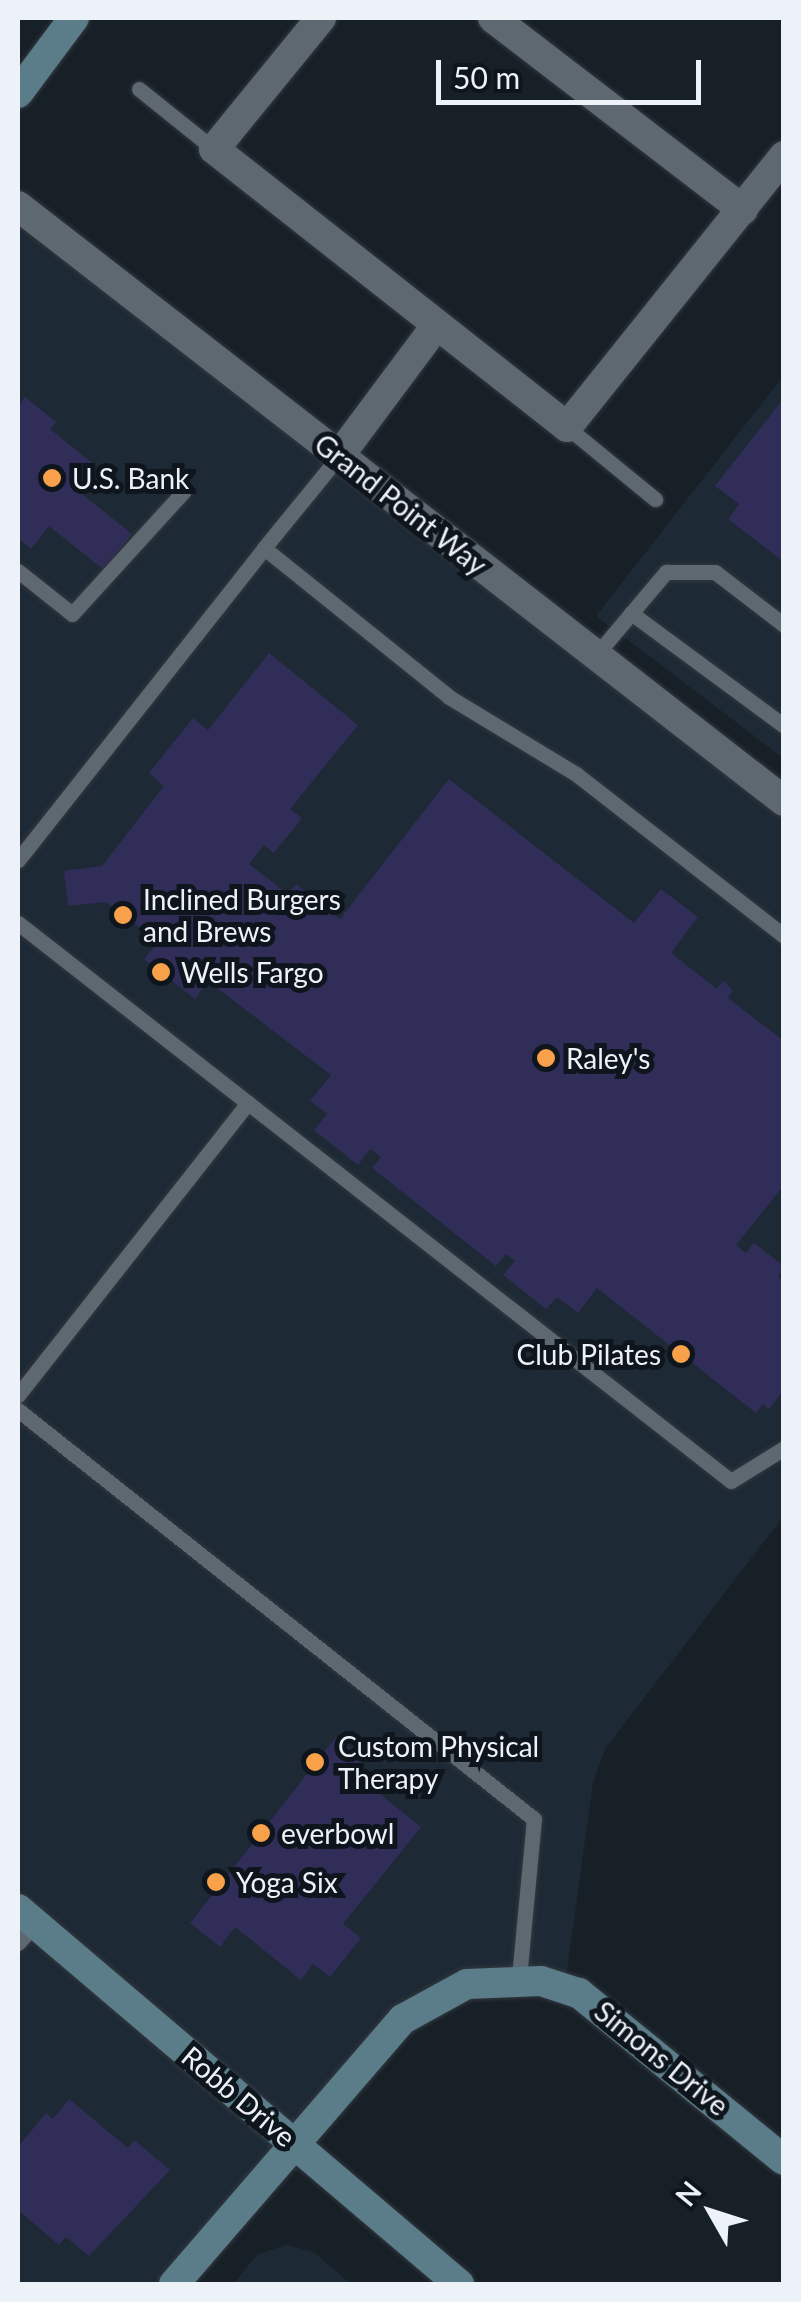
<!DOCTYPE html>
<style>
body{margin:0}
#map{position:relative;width:801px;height:2302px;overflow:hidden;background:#171f27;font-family:Lato,sans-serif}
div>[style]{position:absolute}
.built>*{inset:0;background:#1d2935}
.building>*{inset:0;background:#302d58}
.roads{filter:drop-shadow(0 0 2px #32383e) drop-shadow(0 0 2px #32383e)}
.lane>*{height:15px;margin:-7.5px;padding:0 7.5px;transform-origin:7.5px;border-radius:7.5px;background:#5e6871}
.street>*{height:30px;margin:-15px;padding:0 15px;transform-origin:15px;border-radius:15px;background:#5e6871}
.secondary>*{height:30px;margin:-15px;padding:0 15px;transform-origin:15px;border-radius:15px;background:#5a7d89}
.dots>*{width:28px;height:28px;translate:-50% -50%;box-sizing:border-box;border:5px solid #0e151d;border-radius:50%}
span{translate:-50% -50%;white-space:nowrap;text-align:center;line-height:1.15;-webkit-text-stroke:10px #0e151d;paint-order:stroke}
.poi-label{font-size:28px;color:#edf2f8}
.left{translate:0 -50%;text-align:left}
.right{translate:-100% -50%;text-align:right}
.street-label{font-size:28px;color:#edf2f8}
.frame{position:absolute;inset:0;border:20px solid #edf2f8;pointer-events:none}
.north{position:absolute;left:661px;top:2162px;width:100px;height:100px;-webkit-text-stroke:8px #0e151d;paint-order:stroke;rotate:309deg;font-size:28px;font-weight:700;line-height:40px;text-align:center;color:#edf2f8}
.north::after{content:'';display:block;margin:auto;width:35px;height:45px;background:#edf2f8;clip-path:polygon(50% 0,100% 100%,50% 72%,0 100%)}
.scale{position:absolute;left:436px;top:60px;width:265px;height:45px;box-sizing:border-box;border:5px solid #edf2f8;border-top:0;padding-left:12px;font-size:30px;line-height:35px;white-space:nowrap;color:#edf2f8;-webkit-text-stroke:8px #0e151d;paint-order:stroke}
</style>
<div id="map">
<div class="built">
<i style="clip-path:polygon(18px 209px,783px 806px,783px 1517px,605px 1749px,593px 1783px,565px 1985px,438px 1993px,294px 2139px,18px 1905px)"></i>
<i style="clip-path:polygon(783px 376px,783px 758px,596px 616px)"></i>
<i style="clip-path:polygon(18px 1909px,295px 2144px,174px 2284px,18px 2284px)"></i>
<i style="clip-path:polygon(286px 2245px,312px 2251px,351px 2284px,233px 2284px,258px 2254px)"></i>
</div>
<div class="building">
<i style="clip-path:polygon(25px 397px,56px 422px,50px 429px,96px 466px,77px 490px,132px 534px,104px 570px,49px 526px,31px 549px,18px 538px,18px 406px)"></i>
<i style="clip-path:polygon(784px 398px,784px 562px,728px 519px,739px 504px,715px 486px)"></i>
<i style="clip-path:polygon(269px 653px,358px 725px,290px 809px,302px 818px,274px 853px,264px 845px,249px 864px,288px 894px,296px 884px,340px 919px,449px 779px,634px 923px,661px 889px,698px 917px,671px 953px,717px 989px,723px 981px,733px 990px,728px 998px,784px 1041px,784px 1185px,736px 1245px,746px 1253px,754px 1243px,784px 1266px,778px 1277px,784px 1282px,784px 1390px,769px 1409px,763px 1404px,756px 1413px,597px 1288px,578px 1313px,557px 1297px,546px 1309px,503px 1275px,515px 1261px,506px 1254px,496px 1266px,372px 1168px,381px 1157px,370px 1149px,358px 1165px,314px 1130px,327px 1114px,310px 1101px,331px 1075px,208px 981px,195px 999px,144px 959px,158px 942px,106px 902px,68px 906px,64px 871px,102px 866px,164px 786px,149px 773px,193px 718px,208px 730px)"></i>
<i style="clip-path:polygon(336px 1737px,364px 1760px,354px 1773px,421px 1827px,343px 1924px,361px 1938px,330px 1977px,313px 1964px,301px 1980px,235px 1927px,220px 1947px,190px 1923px)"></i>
<i style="clip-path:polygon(69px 2099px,128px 2148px,134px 2140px,170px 2170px,89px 2256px,66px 2237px,59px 2245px,18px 2210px,18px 2147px,46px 2113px,53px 2119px)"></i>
</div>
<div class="roads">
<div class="lane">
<i style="left:139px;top:89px;width:96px;rotate:38.7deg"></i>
<i style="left:567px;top:427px;width:114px;rotate:39.3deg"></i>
<i style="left:339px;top:456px;width:119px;rotate:129.2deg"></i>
<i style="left:264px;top:548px;width:238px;rotate:38.8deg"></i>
<i style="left:449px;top:697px;width:149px;rotate:31.2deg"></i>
<i style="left:576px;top:774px;width:264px;rotate:37.9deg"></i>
<i style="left:18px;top:571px;width:69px;rotate:38.5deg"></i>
<i style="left:72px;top:614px;width:166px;rotate:-47.7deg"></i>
<i style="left:631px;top:613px;width:190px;rotate:36.4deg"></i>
<i style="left:596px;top:655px;width:109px;rotate:-49.9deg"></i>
<i style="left:666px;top:572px;width:49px"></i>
<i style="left:715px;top:572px;width:87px;rotate:37.5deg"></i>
<i style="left:18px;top:860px;width:397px;rotate:-51.7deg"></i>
<i style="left:18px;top:923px;width:905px;rotate:38.05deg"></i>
<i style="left:731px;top:1481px;width:62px;rotate:-31.9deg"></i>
<i style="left:18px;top:1395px;width:372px;rotate:-51.8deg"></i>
<i style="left:18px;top:1410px;width:658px;rotate:38.4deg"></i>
<i style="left:534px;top:1819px;width:161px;rotate:95.4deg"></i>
<i style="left:18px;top:1943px;width:25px;rotate:-48deg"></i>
</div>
<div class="street">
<i style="left:321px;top:18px;width:169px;rotate:129.2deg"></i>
<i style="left:214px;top:149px;width:449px;rotate:38.2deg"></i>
<i style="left:567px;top:427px;width:347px;rotate:-51.3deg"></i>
<i style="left:493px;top:18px;width:315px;rotate:37.5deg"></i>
<i style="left:18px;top:206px;width:970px;rotate:37.84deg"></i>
<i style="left:339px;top:456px;width:162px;rotate:-53.3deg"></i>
</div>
<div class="secondary">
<i style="left:18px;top:93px;width:94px;rotate:-53.3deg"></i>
<i style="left:18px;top:1909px;width:579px;rotate:40.38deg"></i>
<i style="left:174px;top:2284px;width:350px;rotate:-49.2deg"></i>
<i style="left:403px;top:2019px;width:73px;rotate:-28.7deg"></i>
<i style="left:467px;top:1984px;width:74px;rotate:-2.3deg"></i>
<i style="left:541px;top:1981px;width:40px;rotate:18deg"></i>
<i style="left:579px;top:1993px;width:264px;rotate:39.2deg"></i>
</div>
</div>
<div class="dots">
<i style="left:52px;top:478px;background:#f8a14a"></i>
<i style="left:123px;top:915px;background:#f8a14a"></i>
<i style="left:161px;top:972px;background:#f8a14a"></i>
<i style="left:546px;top:1058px;background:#f8a14a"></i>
<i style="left:681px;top:1354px;background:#f8a14a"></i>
<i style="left:315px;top:1762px;background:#f8a14a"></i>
<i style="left:261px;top:1833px;background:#f8a14a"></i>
<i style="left:216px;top:1882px;background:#f8a14a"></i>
</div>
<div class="poi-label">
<span class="left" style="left:72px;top:478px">U.S. Bank</span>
<span class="left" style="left:143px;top:915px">Inclined Burgers<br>and Brews</span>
<span class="left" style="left:181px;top:972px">Wells Fargo</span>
<span class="left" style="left:566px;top:1058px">Raley's</span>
<span class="right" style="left:661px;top:1354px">Club Pilates</span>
<span class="left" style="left:338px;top:1762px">Custom Physical<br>Therapy</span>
<span class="left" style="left:281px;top:1833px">everbowl</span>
<span class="left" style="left:236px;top:1882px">Yoga Six</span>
</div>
<div class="street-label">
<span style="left:401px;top:504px;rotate:38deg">Grand Point Way</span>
<span style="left:662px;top:2058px;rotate:39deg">Simons Drive</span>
<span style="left:239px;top:2096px;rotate:40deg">Robb Drive</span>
</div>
<div class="frame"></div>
<div class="north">N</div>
<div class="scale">50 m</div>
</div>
